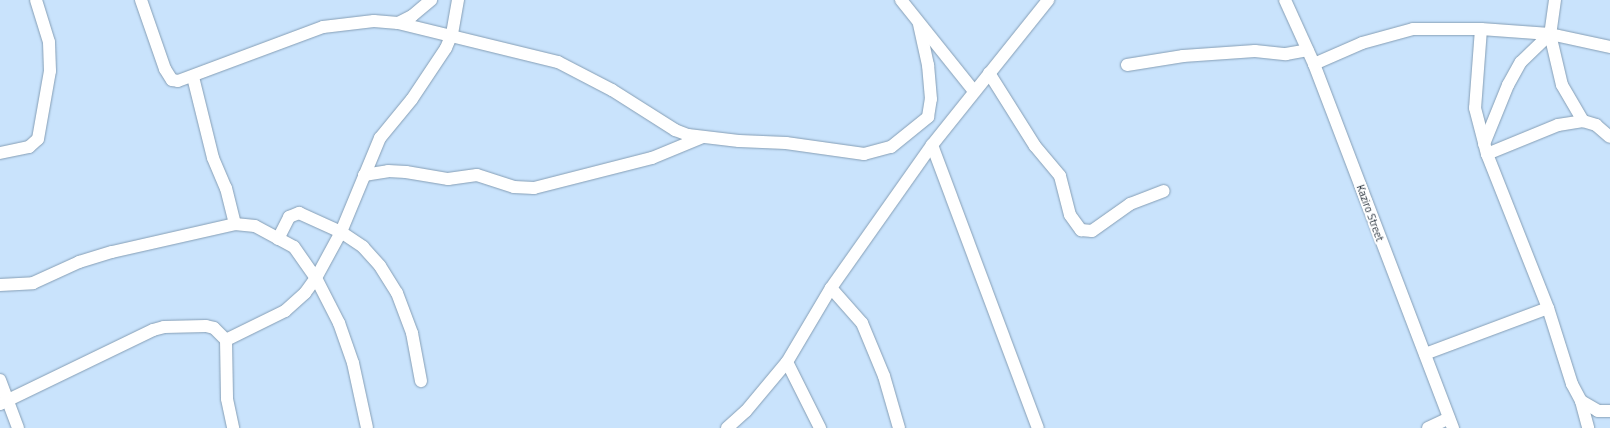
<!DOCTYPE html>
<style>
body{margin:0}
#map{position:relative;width:1610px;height:428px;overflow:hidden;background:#c9e3fc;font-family:"Titillium Web",sans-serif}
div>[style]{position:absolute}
.roads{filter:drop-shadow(0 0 1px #859eb5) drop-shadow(0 0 1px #859eb5)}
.minor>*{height:12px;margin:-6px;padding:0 6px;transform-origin:6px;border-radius:6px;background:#fff}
span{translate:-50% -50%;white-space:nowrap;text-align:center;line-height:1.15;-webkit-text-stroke:4px #fff;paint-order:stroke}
.street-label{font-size:11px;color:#27313b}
</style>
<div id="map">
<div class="roads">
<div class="minor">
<i style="left:141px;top:0;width:73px;rotate:70.8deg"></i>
<i style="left:165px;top:69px;width:13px;rotate:58deg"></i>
<i style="left:172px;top:80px;width:6px;rotate:9deg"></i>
<i style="left:178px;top:81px;width:155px;rotate:-20.4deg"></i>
<i style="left:323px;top:27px;width:51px;rotate:-6.7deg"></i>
<i style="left:374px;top:21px;width:24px;rotate:5deg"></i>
<i style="left:398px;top:23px;width:16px;rotate:-27deg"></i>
<i style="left:412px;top:16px;width:25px;rotate:-40deg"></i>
<i style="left:901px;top:0;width:117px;rotate:51.3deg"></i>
<i style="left:1285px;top:0;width:70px;rotate:65.6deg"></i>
<i style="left:1314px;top:64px;width:390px;rotate:69.1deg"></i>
<i style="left:1555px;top:0;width:34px;rotate:98deg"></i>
<i style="left:1550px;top:34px;width:52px;rotate:76.8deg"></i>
<i style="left:1562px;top:85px;width:42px;rotate:59.7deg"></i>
<i style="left:398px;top:23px;width:165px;rotate:13.7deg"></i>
<i style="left:558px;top:62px;width:61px;rotate:27.4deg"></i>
<i style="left:612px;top:90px;width:75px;rotate:32.4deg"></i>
<i style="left:675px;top:130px;width:14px;rotate:21deg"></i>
<i style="left:688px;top:135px;width:51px;rotate:6.7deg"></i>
<i style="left:739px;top:141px;width:47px;rotate:2.4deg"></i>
<i style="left:786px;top:143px;width:79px;rotate:8deg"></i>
<i style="left:864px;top:154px;width:28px;rotate:-15deg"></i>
<i style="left:891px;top:147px;width:48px;rotate:-39deg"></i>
<i style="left:928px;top:117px;width:18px;rotate:-81deg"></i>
<i style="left:931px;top:99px;width:34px;rotate:-95deg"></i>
<i style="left:928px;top:65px;width:42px;rotate:-102.4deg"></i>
<i style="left:1481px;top:29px;width:79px;rotate:94.3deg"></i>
<i style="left:1475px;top:108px;width:48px;rotate:75.4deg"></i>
<i style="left:1487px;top:154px;width:166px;rotate:68.4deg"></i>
<i style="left:1548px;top:308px;width:80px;rotate:72.5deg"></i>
<i style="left:1572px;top:384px;width:19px;rotate:62deg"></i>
<i style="left:1581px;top:401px;width:20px;rotate:30deg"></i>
<i style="left:1598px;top:411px;width:12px"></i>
<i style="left:1314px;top:64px;width:52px;rotate:-23.6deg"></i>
<i style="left:1362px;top:43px;width:53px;rotate:-15.4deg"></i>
<i style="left:1413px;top:29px;width:68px"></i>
<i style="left:1481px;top:29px;width:69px;rotate:4.1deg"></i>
<i style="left:1550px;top:34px;width:61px;rotate:12.2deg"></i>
<i style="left:1127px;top:65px;width:57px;rotate:-9.1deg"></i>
<i style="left:1183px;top:56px;width:72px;rotate:-4deg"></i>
<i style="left:1255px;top:51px;width:31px;rotate:6deg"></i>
<i style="left:1286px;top:54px;width:22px;rotate:-10deg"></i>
<i style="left:989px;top:73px;width:86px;rotate:57.8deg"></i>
<i style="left:1035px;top:146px;width:39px;rotate:50deg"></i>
<i style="left:1060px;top:176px;width:40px;rotate:75.6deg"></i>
<i style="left:1070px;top:215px;width:19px;rotate:54deg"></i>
<i style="left:1081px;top:230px;width:11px;rotate:5deg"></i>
<i style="left:1092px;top:231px;width:47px;rotate:-35.4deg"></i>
<i style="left:1130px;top:204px;width:36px;rotate:-21deg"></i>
<i style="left:193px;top:77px;width:83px;rotate:76.1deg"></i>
<i style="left:213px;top:158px;width:33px;rotate:67deg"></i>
<i style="left:226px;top:188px;width:37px;rotate:76deg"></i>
<i style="left:1484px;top:144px;width:64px;rotate:-67.9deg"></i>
<i style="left:1508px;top:85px;width:26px;rotate:-61deg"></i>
<i style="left:1521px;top:62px;width:40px;rotate:-44deg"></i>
<i style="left:932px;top:145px;width:302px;rotate:69.5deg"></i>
<i style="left:0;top:153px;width:30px;rotate:-12deg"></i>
<i style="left:29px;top:147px;width:12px;rotate:-42deg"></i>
<i style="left:38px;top:139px;width:69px;rotate:-80deg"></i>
<i style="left:50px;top:71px;width:29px;rotate:-92deg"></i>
<i style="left:49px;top:42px;width:44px;rotate:-107.2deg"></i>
<i style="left:1487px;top:154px;width:77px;rotate:-22.2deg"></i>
<i style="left:1558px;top:125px;width:25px;rotate:-9deg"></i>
<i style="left:1583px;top:121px;width:14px;rotate:17deg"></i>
<i style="left:1596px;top:125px;width:18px;rotate:41deg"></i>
<i style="left:364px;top:175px;width:24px;rotate:-9deg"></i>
<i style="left:388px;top:171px;width:18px;rotate:3deg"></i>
<i style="left:406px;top:172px;width:43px;rotate:9.5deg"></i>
<i style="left:448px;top:179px;width:29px;rotate:-8deg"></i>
<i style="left:477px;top:175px;width:39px;rotate:18deg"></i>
<i style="left:514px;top:187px;width:20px;rotate:3deg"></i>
<i style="left:534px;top:188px;width:122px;rotate:-14.3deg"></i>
<i style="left:652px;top:158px;width:55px;rotate:-22.4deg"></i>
<i style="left:278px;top:239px;width:25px;rotate:-63deg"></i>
<i style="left:289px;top:217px;width:11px;rotate:-22deg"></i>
<i style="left:299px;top:213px;width:46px;rotate:24.3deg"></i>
<i style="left:341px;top:232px;width:27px;rotate:34deg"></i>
<i style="left:363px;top:247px;width:25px;rotate:48deg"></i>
<i style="left:380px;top:266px;width:32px;rotate:58deg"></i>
<i style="left:397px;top:293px;width:43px;rotate:69.4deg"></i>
<i style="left:412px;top:333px;width:49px;rotate:79.4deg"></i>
<i style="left:0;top:285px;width:33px;rotate:-3deg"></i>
<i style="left:33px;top:283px;width:51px;rotate:-24.5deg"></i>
<i style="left:79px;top:262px;width:34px;rotate:-17deg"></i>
<i style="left:112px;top:252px;width:126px;rotate:-12.8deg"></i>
<i style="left:235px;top:224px;width:20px;rotate:6deg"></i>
<i style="left:255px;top:226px;width:44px;rotate:28.3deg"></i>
<i style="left:294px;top:247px;width:38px;rotate:55deg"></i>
<i style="left:316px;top:278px;width:51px;rotate:62.9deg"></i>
<i style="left:339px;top:323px;width:42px;rotate:70.7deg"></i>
<i style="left:353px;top:363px;width:66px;rotate:77.8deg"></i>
<i style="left:831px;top:288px;width:47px;rotate:48.5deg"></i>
<i style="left:862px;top:323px;width:57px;rotate:67.5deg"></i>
<i style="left:884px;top:376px;width:54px;rotate:73.9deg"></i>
<i style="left:226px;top:340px;width:66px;rotate:-26.2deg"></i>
<i style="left:285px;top:311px;width:27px;rotate:-42deg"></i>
<i style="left:305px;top:293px;width:19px;rotate:-54deg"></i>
<i style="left:316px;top:278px;width:52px;rotate:-61.5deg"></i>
<i style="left:341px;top:232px;width:102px;rotate:-67.5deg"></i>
<i style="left:380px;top:138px;width:50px;rotate:-50.6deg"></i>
<i style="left:412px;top:99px;width:61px;rotate:-56.3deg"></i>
<i style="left:446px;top:48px;width:15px;rotate:-67deg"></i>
<i style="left:452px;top:34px;width:35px;rotate:-80deg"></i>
<i style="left:1425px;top:354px;width:131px;rotate:-20.5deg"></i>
<i style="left:787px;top:362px;width:74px;rotate:63.4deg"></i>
<i style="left:0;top:380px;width:51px;rotate:69.4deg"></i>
<i style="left:1581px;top:401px;width:28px;rotate:75deg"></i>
<i style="left:0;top:404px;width:170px;rotate:-25.8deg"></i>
<i style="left:153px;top:330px;width:11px;rotate:-15deg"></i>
<i style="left:164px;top:327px;width:42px;rotate:-1.4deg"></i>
<i style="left:206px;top:326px;width:8px;rotate:14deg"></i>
<i style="left:214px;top:328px;width:17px;rotate:45deg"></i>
<i style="left:226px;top:340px;width:59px;rotate:89deg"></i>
<i style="left:227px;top:399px;width:30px;rotate:78deg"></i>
<i style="left:727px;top:428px;width:25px;rotate:-42deg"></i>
<i style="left:746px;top:411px;width:64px;rotate:-50.1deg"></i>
<i style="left:787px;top:362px;width:86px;rotate:-59.3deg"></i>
<i style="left:831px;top:288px;width:175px;rotate:-54.8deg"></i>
<i style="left:932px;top:145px;width:186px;rotate:-51.3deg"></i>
<i style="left:1428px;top:428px;width:23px;rotate:-25deg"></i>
</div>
</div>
<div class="street-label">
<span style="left:1370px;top:213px;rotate:70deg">Kaziro Street</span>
</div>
</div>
